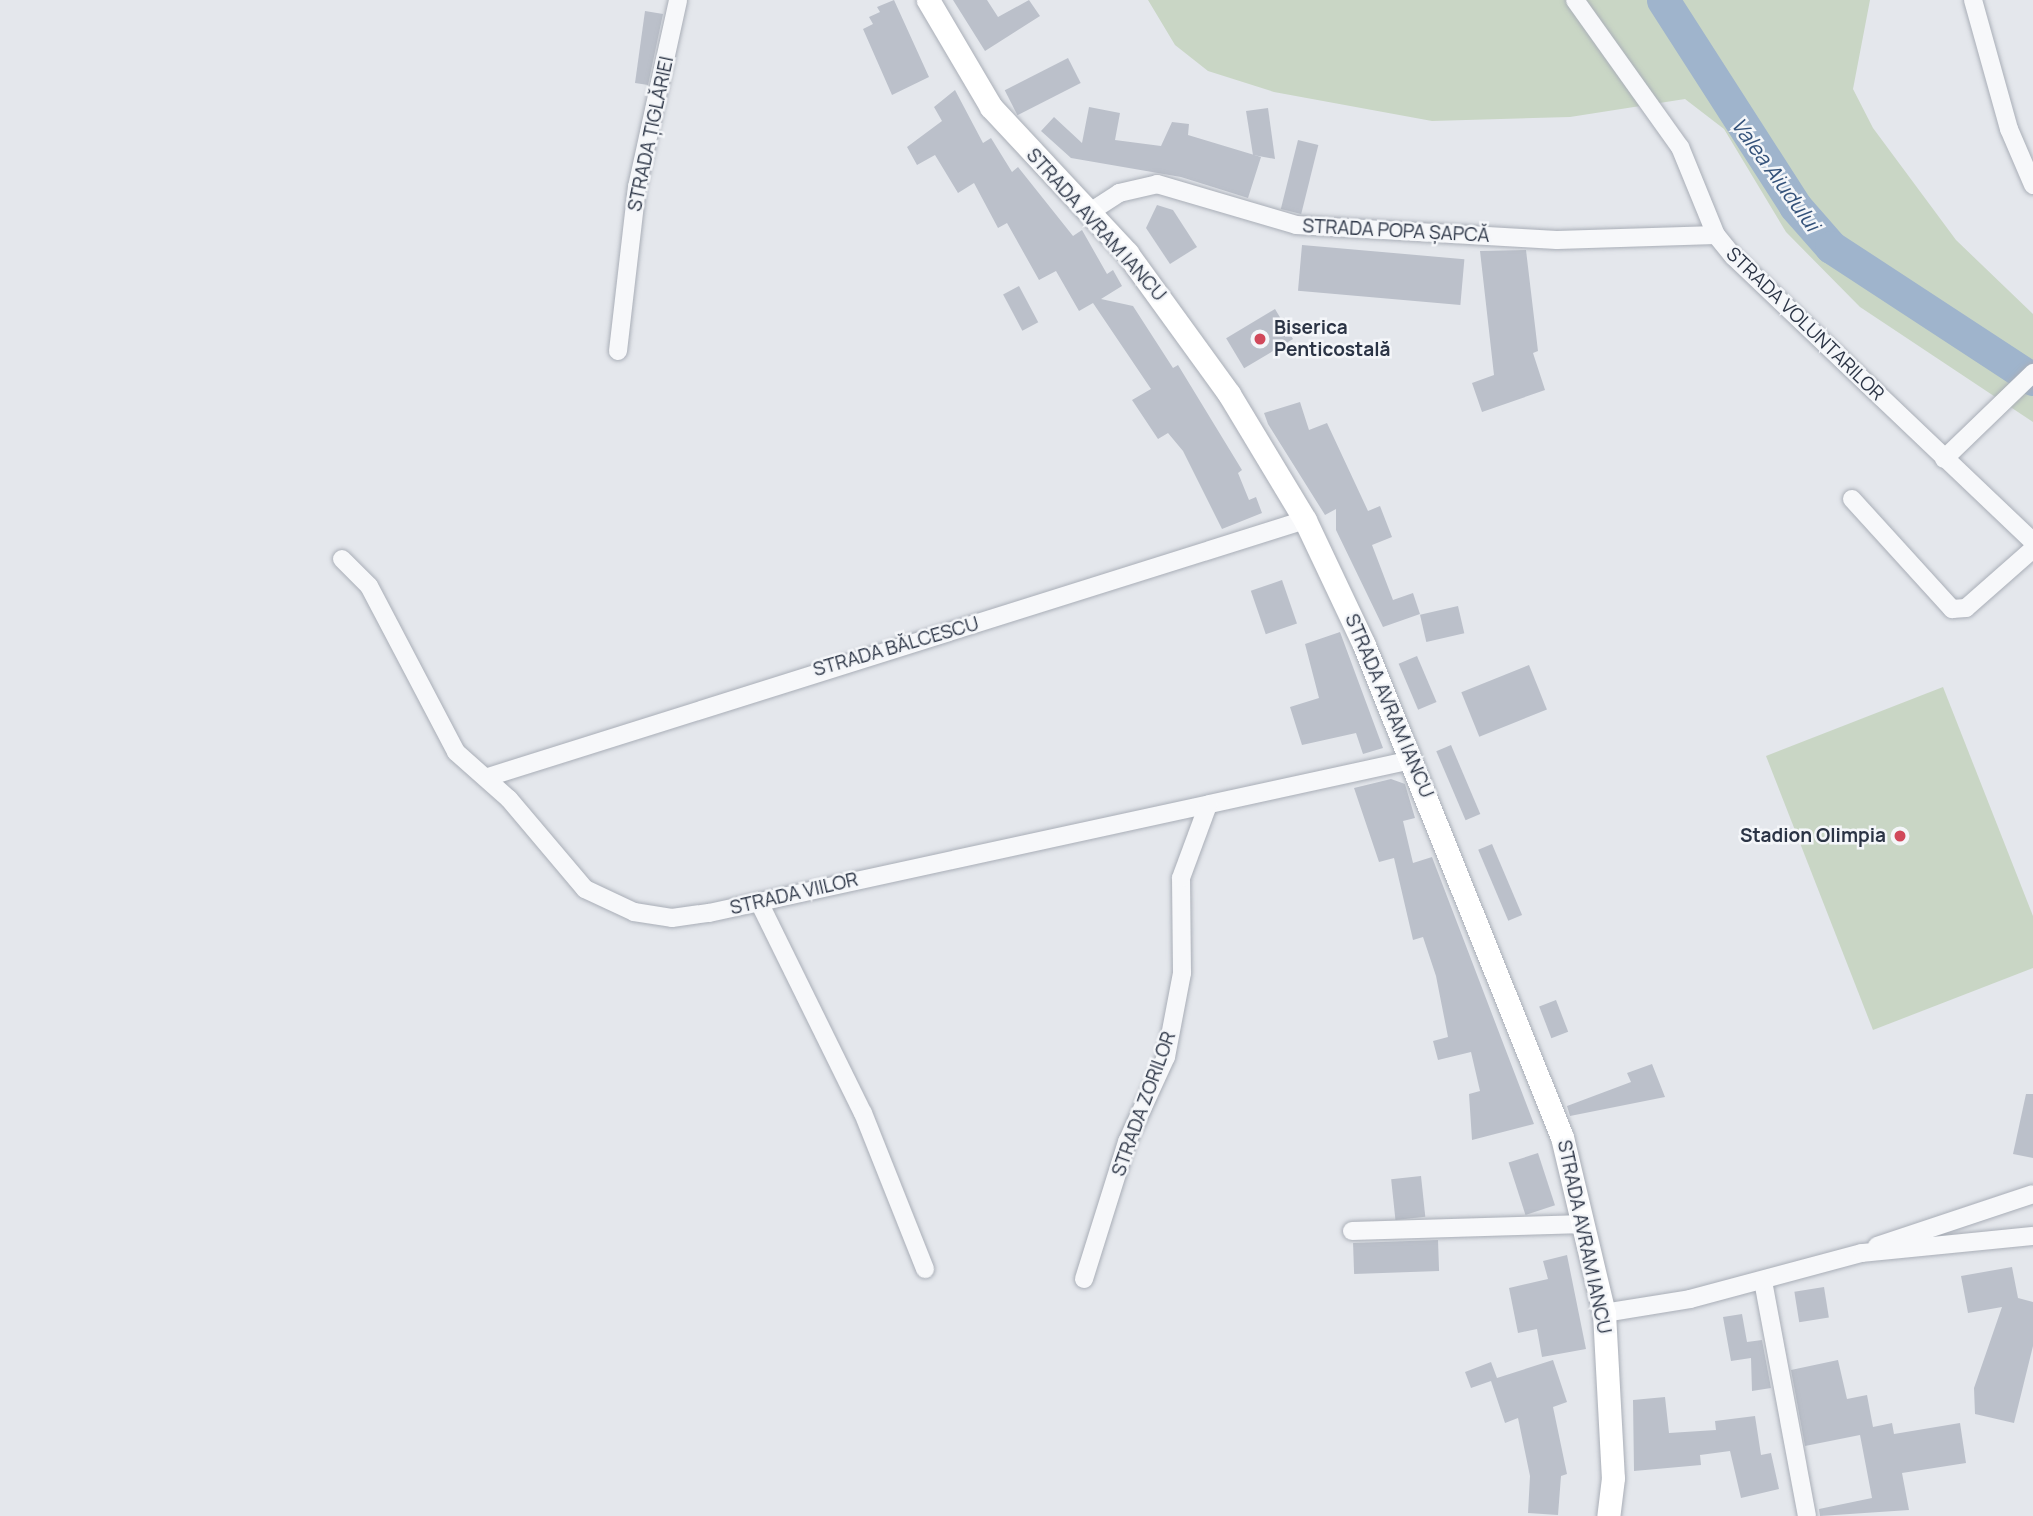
<!DOCTYPE html>
<meta charset="utf-8">
<style>
body{margin:0}
#map{position:relative;width:2033px;height:1516px;overflow:hidden;background:#e4e7ec;font-family:Manrope,sans-serif}
div>[style]{position:absolute}
.green>*{inset:0;background:#c9d6c5}
.river>*{height:33px;margin:-16.5px;padding:0 16.5px;transform-origin:16.5px;border-radius:16.5px;background:#9fb4cc}
.building>*{inset:0;background:#bbc0ca;transform-origin:0 0}
.roads{filter:drop-shadow(0 0 2px #a9aeb7) drop-shadow(0 0 2px #a9aeb7)}
.minor>*{height:18px;margin:-9px;padding:0 9px;transform-origin:9px;border-radius:9px;background:#f7f8fa}
.major>*{height:23px;margin:-11.5px;padding:0 11.5px;transform-origin:11.5px;border-radius:11.5px;background:#fff}
.dots>*{width:19px;height:19px;translate:-50% -50%;box-sizing:border-box;border:4px solid #f4f6f9;border-radius:50%}
span{translate:-50% -50%;white-space:nowrap;text-align:center;line-height:1.15;-webkit-text-stroke:5px #f4f6f9;paint-order:stroke}
.street-label{font-size:19px;color:#2b3445}
.poi-label{font-size:19px;color:#2b3445;font-weight:700}
.left{translate:0 -50%;text-align:left}
.right{translate:-100% -50%;text-align:right}
.water-label{font-size:21px;color:#34527a;font-style:italic}
</style>
<div id="map">
<div class="green">
<i style="clip-path:polygon(1148px 0,1870px 0,1853px 89px,1873px 128px,1956px 240px,2033px 314px,2033px 422px,1860px 307px,1786px 232px,1724px 129px,1685px 99px,1570px 117px,1432px 121px,1274px 92px,1208px 71px,1175px 45px)"></i>
<i style="clip-path:polygon(1943px 687px,2033px 916px,2033px 968px,1873px 1030px,1766px 756px)"></i>
</div>
<div class="river">
<i style="left:1663px;top:0;width:245px;rotate:57.3deg"></i>
<i style="left:1795px;top:206px;width:55px;rotate:48.7deg"></i>
<i style="left:1831px;top:247px;width:241px;rotate:33.2deg"></i>
</div>
<div class="building">
<i style="clip-path:polygon(894px 0,929px 77px,892px 95px,863px 29px,873px 24px,869px 17px,880px 12px,877px 7px)"></i>
<i style="clip-path:polygon(953px 0,987px 0,998px 17px,1029px 0,1040px 16px,985px 51px)"></i>
<i style="clip-path:polygon(645px 11px,663px 14px,648px 85px,635px 83px)"></i>
<i style="left:1068px;top:58px;width:28px;height:71px;rotate:63deg"></i>
<i style="clip-path:polygon(955px 90px,983px 143px,991px 138px,1012px 172px,1018px 167px,1073px 236px,1082px 230px,1107px 274px,1113px 270px,1122px 286px,1101px 299px,1133px 306px,1173px 368px,1178px 365px,1242px 470px,1238px 473px,1249px 500px,1256px 497px,1262px 513px,1222px 529px,1183px 451px,1168px 433px,1158px 439px,1132px 400px,1151px 389px,1093px 303px,1079px 311px,1056px 271px,1039px 280px,1007px 223px,998px 228px,974px 183px,958px 193px,935px 155px,917px 165px,907px 147px,942px 121px,934px 107px)"></i>
<i style="clip-path:polygon(1089px 107px,1120px 113px,1115px 140px,1161px 146px,1172px 122px,1189px 124px,1188px 135px,1261px 157px,1248px 198px,1181px 177px,1071px 158px,1041px 131px,1054px 117px,1082px 143px)"></i>
<i style="clip-path:polygon(1268px 108px,1275px 159px,1253px 155px,1246px 111px)"></i>
<i style="left:1298px;top:140px;width:21px;height:71px;rotate:14deg"></i>
<i style="clip-path:polygon(1157px 205px,1173px 210px,1197px 247px,1170px 264px,1146px 228px)"></i>
<i style="left:1302px;top:245px;width:163px;height:46px;rotate:5deg"></i>
<i style="clip-path:polygon(1526px 250px,1538px 351px,1533px 353px,1545px 390px,1482px 412px,1472px 383px,1494px 375px,1480px 251px)"></i>
<i style="left:1019px;top:286px;width:41px;height:18px;rotate:62deg"></i>
<i style="left:1275px;top:309px;width:35px;height:57px;rotate:59deg"></i>
<i style="clip-path:polygon(1300px 402px,1309px 430px,1327px 423px,1368px 511px,1380px 506px,1392px 537px,1372px 545px,1393px 600px,1413px 593px,1420px 614px,1383px 627px,1336px 530px,1336px 509px,1325px 515px,1268px 424px,1264px 413px)"></i>
<i style="left:1282px;top:580px;width:46px;height:33px;rotate:71deg"></i>
<i style="left:1458px;top:606px;width:28px;height:39px;rotate:77deg"></i>
<i style="clip-path:polygon(1340px 632px,1383px 748px,1363px 754px,1356px 733px,1302px 745px,1290px 707px,1319px 698px,1305px 644px)"></i>
<i style="left:1417px;top:656px;width:50px;height:20px;rotate:67deg"></i>
<i style="left:1529px;top:665px;width:48px;height:73px;rotate:68deg"></i>
<i style="left:1451px;top:745px;width:75px;height:16px;rotate:67deg"></i>
<i style="clip-path:polygon(1391px 779px,1405px 784px,1415px 818px,1403px 821px,1413px 863px,1432px 857px,1534px 1124px,1472px 1140px,1469px 1094px,1480px 1091px,1471px 1052px,1438px 1060px,1433px 1041px,1448px 1037px,1436px 976px,1423px 937px,1413px 940px,1394px 858px,1379px 862px,1354px 788px)"></i>
<i style="left:1492px;top:844px;width:77px;height:15px;rotate:67deg"></i>
<i style="left:1556px;top:1000px;width:34px;height:18px;rotate:69deg"></i>
<i style="clip-path:polygon(1652px 1064px,1665px 1097px,1570px 1116px,1567px 1106px,1631px 1082px,1627px 1073px)"></i>
<i style="clip-path:polygon(2026px 1094px,2033px 1094px,2033px 1158px,2013px 1154px)"></i>
<i style="left:1538px;top:1153px;width:55px;height:31px;rotate:72deg"></i>
<i style="left:1421px;top:1176px;width:41px;height:30px;rotate:84deg"></i>
<i style="left:1438px;top:1240px;width:31px;height:85px;rotate:88deg"></i>
<i style="clip-path:polygon(1567px 1255px,1586px 1349px,1542px 1357px,1537px 1329px,1518px 1333px,1509px 1288px,1548px 1279px,1543px 1261px)"></i>
<i style="clip-path:polygon(2012px 1267px,2018px 1298px,2033px 1302px,2033px 1346px,2014px 1423px,1975px 1414px,1974px 1388px,2002px 1307px,1968px 1313px,1961px 1276px)"></i>
<i style="left:1824px;top:1287px;width:31px;height:30px;rotate:81deg"></i>
<i style="clip-path:polygon(1742px 1314px,1747px 1342px,1762px 1340px,1771px 1388px,1752px 1391px,1751px 1358px,1731px 1361px,1723px 1317px)"></i>
<i style="clip-path:polygon(1553px 1360px,1567px 1402px,1553px 1407px,1567px 1474px,1561px 1476px,1558px 1515px,1528px 1513px,1530px 1476px,1518px 1418px,1505px 1423px,1491px 1381px,1471px 1388px,1465px 1372px,1491px 1362px,1497px 1378px)"></i>
<i style="clip-path:polygon(1838px 1360px,1847px 1399px,1867px 1395px,1873px 1427px,1892px 1423px,1894px 1434px,1960px 1423px,1966px 1463px,1902px 1473px,1909px 1510px,1820px 1516px,1819px 1509px,1872px 1498px,1860px 1435px,1805px 1446px,1791px 1370px)"></i>
<i style="clip-path:polygon(1665px 1397px,1669px 1433px,1716px 1430px,1715px 1421px,1755px 1416px,1761px 1455px,1771px 1453px,1779px 1489px,1741px 1498px,1730px 1451px,1700px 1455px,1701px 1465px,1634px 1471px,1633px 1400px)"></i>
</div>
<div class="roads">
<div class="minor">
<i style="left:1575px;top:0;width:181px;rotate:54.5deg"></i>
<i style="left:1680px;top:147px;width:95px;rotate:67.8deg"></i>
<i style="left:1716px;top:235px;width:28px;rotate:51deg"></i>
<i style="left:1734px;top:257px;width:413px;rotate:43.6deg"></i>
<i style="left:1973px;top:0;width:134px;rotate:74.4deg"></i>
<i style="left:2009px;top:129px;width:61px;rotate:66.8deg"></i>
<i style="left:1090px;top:212px;width:35px;rotate:-33deg"></i>
<i style="left:1119px;top:193px;width:39px;rotate:-13deg"></i>
<i style="left:1157px;top:184px;width:145px;rotate:16.4deg"></i>
<i style="left:1296px;top:225px;width:261px;rotate:3.3deg"></i>
<i style="left:1557px;top:240px;width:159px;rotate:-1.8deg"></i>
<i style="left:618px;top:351px;width:165px;rotate:-83.4deg"></i>
<i style="left:637px;top:187px;width:191px;rotate:-77.6deg"></i>
<i style="left:1944px;top:459px;width:124px;rotate:-44deg"></i>
<i style="left:1852px;top:499px;width:149px;rotate:47.7deg"></i>
<i style="left:1952px;top:609px;width:14px;rotate:-4deg"></i>
<i style="left:1966px;top:608px;width:89px;rotate:-41.4deg"></i>
<i style="left:342px;top:559px;width:38px;rotate:45deg"></i>
<i style="left:369px;top:586px;width:187px;rotate:62.3deg"></i>
<i style="left:456px;top:752px;width:71px;rotate:41.6deg"></i>
<i style="left:509px;top:799px;width:118px;rotate:49.8deg"></i>
<i style="left:585px;top:889px;width:54px;rotate:25.1deg"></i>
<i style="left:634px;top:912px;width:38px;rotate:9deg"></i>
<i style="left:672px;top:918px;width:37px;rotate:-8deg"></i>
<i style="left:709px;top:913px;width:719px;rotate:-12.28deg"></i>
<i style="left:488px;top:777px;width:856px;rotate:-17.46deg"></i>
<i style="left:759px;top:902px;width:235px;rotate:63.8deg"></i>
<i style="left:863px;top:1113px;width:168px;rotate:68.3deg"></i>
<i style="left:1352px;top:1231px;width:232px;rotate:-1.7deg"></i>
<i style="left:1877px;top:1246px;width:164px;rotate:-18.4deg"></i>
<i style="left:1084px;top:1279px;width:144px;rotate:-72.6deg"></i>
<i style="left:1127px;top:1142px;width:94px;rotate:-65.4deg"></i>
<i style="left:1166px;top:1057px;width:86px;rotate:-79.2deg"></i>
<i style="left:1182px;top:973px;width:95px;rotate:-90.6deg"></i>
<i style="left:1181px;top:878px;width:78px;rotate:-69.7deg"></i>
<i style="left:1763px;top:1281px;width:239px;rotate:79.4deg"></i>
<i style="left:1604px;top:1313px;width:87px;rotate:-9.2deg"></i>
<i style="left:1690px;top:1299px;width:178px;rotate:-15deg"></i>
<i style="left:1862px;top:1253px;width:172px;rotate:-5.7deg"></i>
</div>
<div class="major">
<i style="left:928px;top:0;width:124px;rotate:59.5deg"></i>
<i style="left:991px;top:107px;width:200px;rotate:47deg"></i>
<i style="left:1127px;top:253px;width:174px;rotate:54.1deg"></i>
<i style="left:1229px;top:394px;width:147px;rotate:58.9deg"></i>
<i style="left:1305px;top:520px;width:138px;rotate:64.7deg"></i>
<i style="left:1364px;top:645px;width:530px;rotate:68.08deg"></i>
<i style="left:1562px;top:1137px;width:181px;rotate:76.6deg"></i>
<i style="left:1604px;top:1313px;width:165px;rotate:86.9deg"></i>
<i style="left:1613px;top:1478px;width:38px;rotate:97deg"></i>
</div>
</div>
<div class="dots">
<i style="left:1260px;top:339px;background:#d1495b"></i>
<i style="left:1900px;top:836px;background:#d1495b"></i>
</div>
<div class="street-label">
<span style="left:651px;top:134px;rotate:-78deg">STRADA ȚIGLĂRIEI</span>
<span style="left:1096px;top:225px;rotate:48deg">STRADA AVRAM IANCU</span>
<span style="left:1396px;top:231px;rotate:3deg">STRADA POPA ȘAPCĂ</span>
<span style="left:1805px;top:324px;rotate:44deg">STRADA VOLUNTARILOR</span>
<span style="left:896px;top:647px;rotate:-16deg">STRADA BĂLCESCU</span>
<span style="left:1389px;top:706px;rotate:67deg">STRADA AVRAM IANCU</span>
<span style="left:794px;top:894px;rotate:-13deg">STRADA VIILOR</span>
<span style="left:1144px;top:1104px;rotate:-70deg">STRADA ZORILOR</span>
<span style="left:1584px;top:1237px;rotate:78deg">STRADA AVRAM IANCU</span>
</div>
<div class="poi-label">
<span class="left" style="left:1274px;top:339px">Biserica<br>Penticostală</span>
<span class="right" style="left:1886px;top:836px">Stadion Olimpia</span>
</div>
<div class="water-label">
<span style="left:1776px;top:174px;rotate:54deg">Valea Aiudului</span>
</div>
</div>
